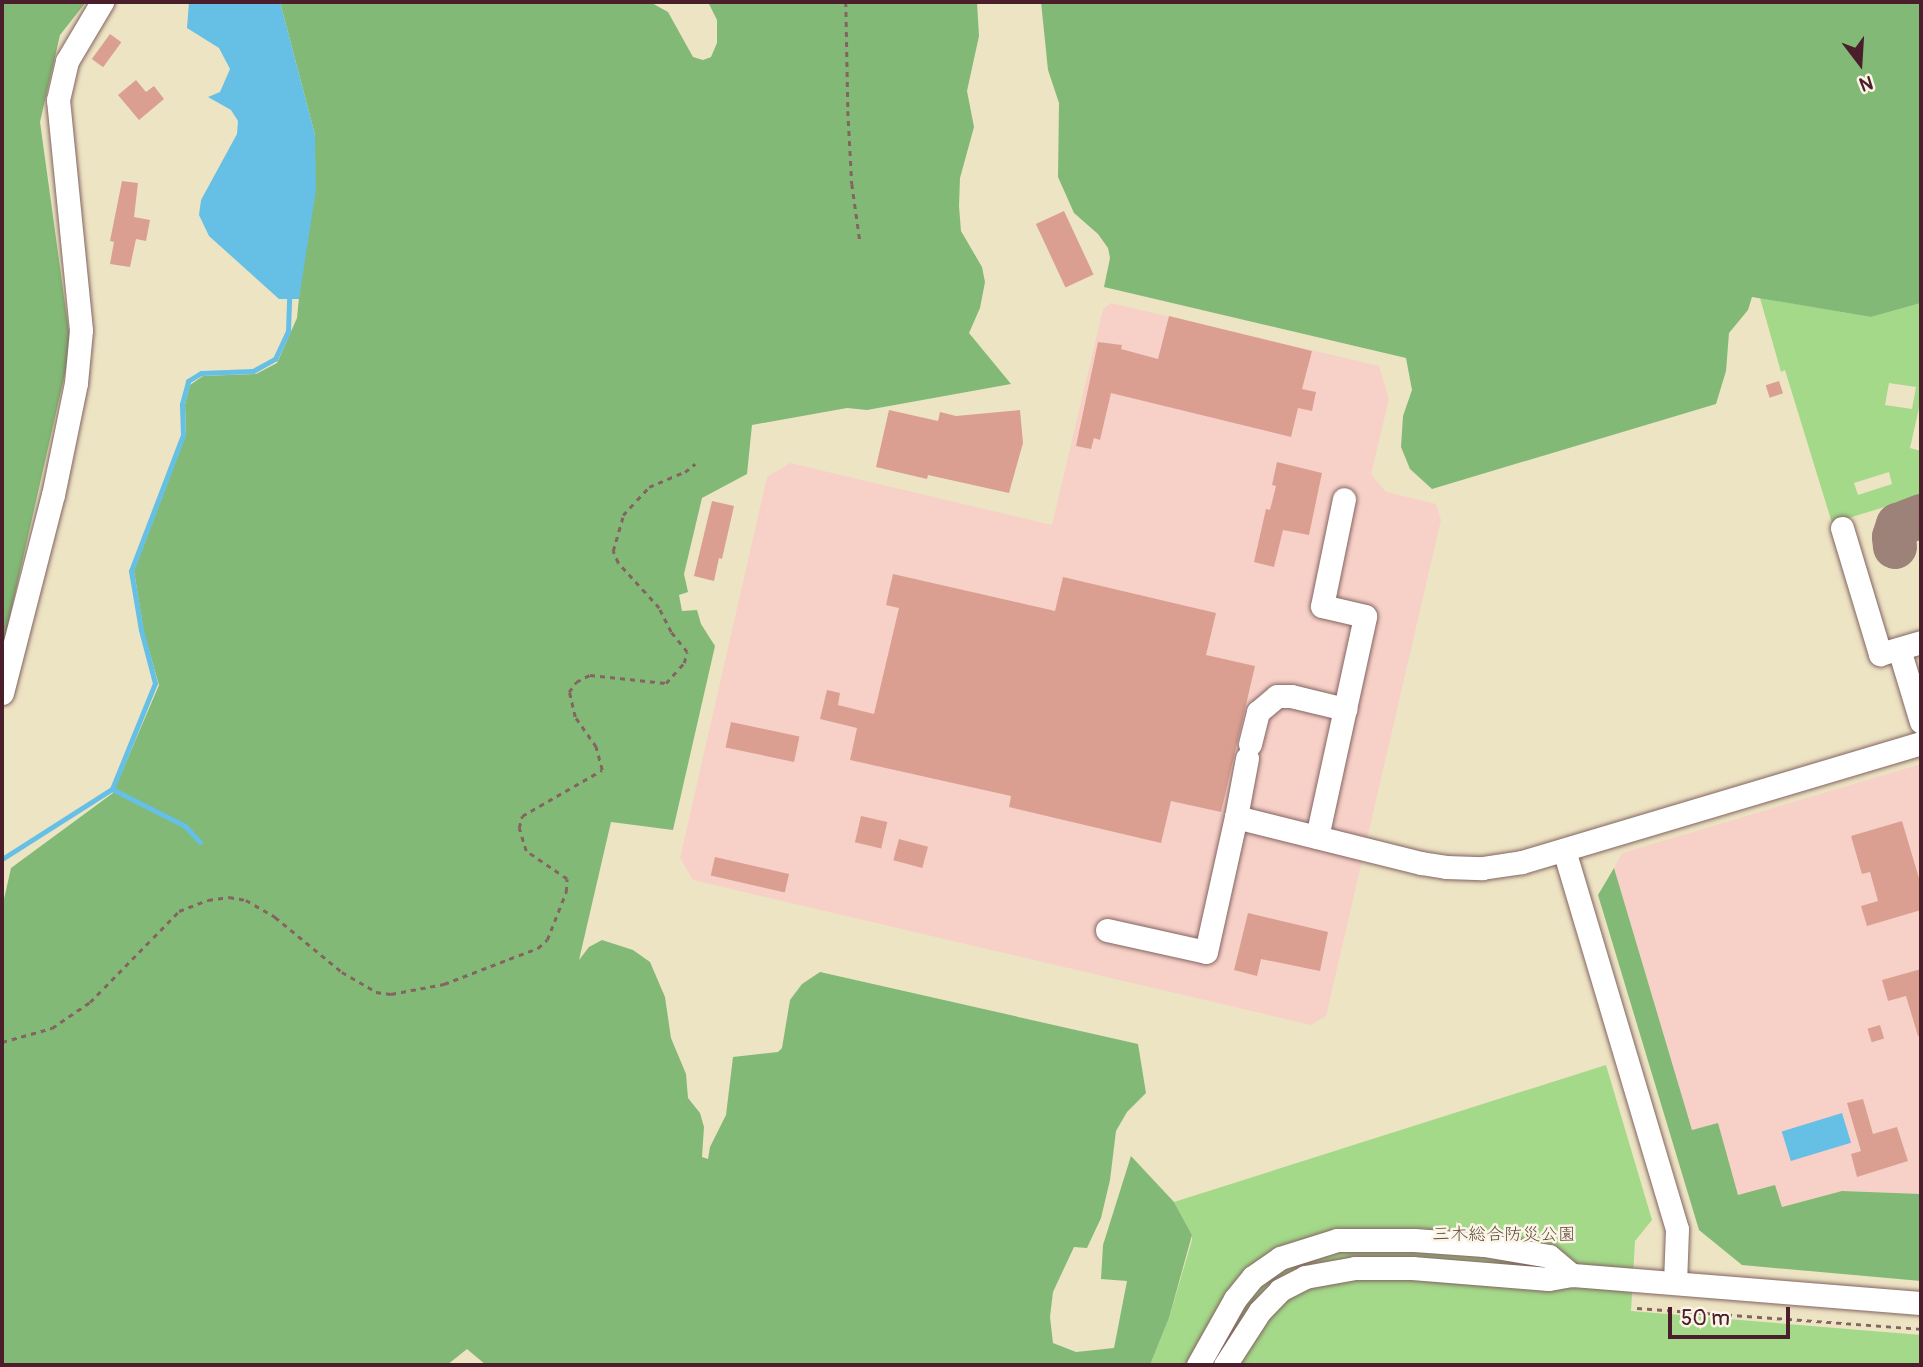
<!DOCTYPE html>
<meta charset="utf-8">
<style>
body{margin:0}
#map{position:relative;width:1923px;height:1367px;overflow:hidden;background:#ede4c4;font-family:Pangolin,"Klee One",sans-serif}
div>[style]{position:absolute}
.built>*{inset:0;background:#f7d1c8}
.green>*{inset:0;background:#a4d98a}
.forest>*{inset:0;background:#83b976}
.water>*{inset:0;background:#66bfe4;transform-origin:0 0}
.stream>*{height:5px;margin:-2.5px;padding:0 2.5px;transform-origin:2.5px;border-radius:2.5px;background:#66bfe4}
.taxiway>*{height:44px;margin:-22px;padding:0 22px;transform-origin:22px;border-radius:22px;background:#9c8278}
.building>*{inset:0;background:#da9f90;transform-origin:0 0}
.path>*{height:2.5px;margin-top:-1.25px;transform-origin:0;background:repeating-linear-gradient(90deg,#836461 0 5px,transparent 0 10px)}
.roads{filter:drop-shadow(0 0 2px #836461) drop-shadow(0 0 2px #836461)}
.minor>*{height:23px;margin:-11.5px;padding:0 11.5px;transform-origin:11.5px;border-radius:11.5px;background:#fff}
span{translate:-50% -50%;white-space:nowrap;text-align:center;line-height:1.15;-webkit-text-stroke:5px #fcf5e5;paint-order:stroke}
.park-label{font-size:18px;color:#604e43}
.frame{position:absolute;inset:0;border:4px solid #4a1f2b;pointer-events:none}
.north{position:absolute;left:1825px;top:28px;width:70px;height:70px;-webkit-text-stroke:5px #fcf5e5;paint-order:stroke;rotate:163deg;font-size:19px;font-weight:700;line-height:28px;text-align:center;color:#4a1f2b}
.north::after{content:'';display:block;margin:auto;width:24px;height:32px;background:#4a1f2b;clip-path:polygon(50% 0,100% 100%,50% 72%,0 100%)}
.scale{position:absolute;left:1668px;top:1307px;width:122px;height:32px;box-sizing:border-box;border:4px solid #4a1f2b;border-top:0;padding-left:9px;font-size:21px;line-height:24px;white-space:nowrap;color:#4a1f2b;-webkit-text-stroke:5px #fcf5e5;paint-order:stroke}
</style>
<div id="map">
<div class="built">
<i style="clip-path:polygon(1111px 303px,1379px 366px,1389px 399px,1371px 474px,1386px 492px,1436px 504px,1441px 520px,1326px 1016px,1311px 1025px,693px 880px,680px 858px,767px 477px,790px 463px,1052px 525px,1103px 309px)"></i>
<i style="clip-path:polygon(1921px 764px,1921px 1194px,1842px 1191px,1781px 1207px,1738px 1196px,1718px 1124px,1692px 1130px,1614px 868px,1622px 853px)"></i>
</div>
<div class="green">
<i style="clip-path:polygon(evenodd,1760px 298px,1871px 317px,1921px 303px,1921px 399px,1910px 448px,1921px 451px,1921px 496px,1832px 523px,1785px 370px,1781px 372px,1760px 298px,1889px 383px,1916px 387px,1912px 409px,1885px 405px,1889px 383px,1760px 298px,1889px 472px,1892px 484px,1858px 495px,1854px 483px,1889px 472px)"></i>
<i style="clip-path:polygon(1606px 1065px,1652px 1220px,1635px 1241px,1631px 1311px,1921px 1335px,1921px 1365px,1150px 1365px,1169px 1318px,1192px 1240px,1192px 1235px,1174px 1202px)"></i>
</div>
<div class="forest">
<i style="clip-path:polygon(2px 2px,86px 2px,60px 35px,40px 122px,71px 347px,2px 651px)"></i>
<i style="clip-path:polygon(280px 2px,650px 2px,668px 12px,693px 57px,703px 60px,711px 57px,717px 43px,717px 20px,708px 2px,977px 2px,979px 36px,967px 91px,974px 127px,960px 178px,959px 206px,961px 231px,982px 267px,985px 282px,980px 308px,969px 333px,1011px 384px,867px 410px,847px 408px,752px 425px,747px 474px,702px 498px,684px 574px,688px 592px,679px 595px,682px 611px,697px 610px,701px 624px,715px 646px,673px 830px,611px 822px,579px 960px,589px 947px,602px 940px,633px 950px,650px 962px,665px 997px,671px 1038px,686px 1074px,688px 1098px,700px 1113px,704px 1127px,702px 1157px,708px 1159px,710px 1147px,726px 1115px,733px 1057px,778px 1052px,782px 1048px,790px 1000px,802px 984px,820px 972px,1138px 1044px,1146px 1093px,1127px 1112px,1116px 1131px,1110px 1180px,1101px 1218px,1087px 1248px,1074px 1247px,1053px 1292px,1050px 1317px,1053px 1343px,1076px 1352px,1114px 1348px,1127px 1281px,1101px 1279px,1103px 1245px,1131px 1156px,1174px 1202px,1192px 1235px,1169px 1318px,1150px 1365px,486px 1365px,467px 1349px,447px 1365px,2px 1365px,2px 908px,11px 868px,113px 793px,159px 685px,144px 633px,134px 571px,186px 435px,185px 405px,190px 385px,203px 376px,256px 374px,277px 363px,297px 318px,315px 135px)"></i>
<i style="clip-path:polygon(1041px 2px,1921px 2px,1921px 303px,1871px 317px,1752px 297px,1748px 310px,1729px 333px,1726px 371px,1716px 404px,1432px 489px,1410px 469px,1401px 447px,1403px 416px,1412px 390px,1406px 358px,1104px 287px,1110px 258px,1108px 248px,1098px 234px,1074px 213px,1058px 177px,1059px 103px,1048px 70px)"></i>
<i style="clip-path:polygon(1614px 868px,1692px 1130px,1718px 1123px,1738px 1195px,1775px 1185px,1782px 1207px,1842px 1191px,1921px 1194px,1921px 1281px,1742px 1265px,1699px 1230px,1598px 895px)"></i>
</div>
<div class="water">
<i style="clip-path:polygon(189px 2px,280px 2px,315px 135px,316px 190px,299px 299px,279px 299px,209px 236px,199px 215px,201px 200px,237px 134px,238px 121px,231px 110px,208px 97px,220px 92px,230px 69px,219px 48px,187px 28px)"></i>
<i style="left:1842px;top:1113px;width:31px;height:63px;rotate:73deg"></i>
</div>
<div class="stream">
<i style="left:112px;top:789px;width:82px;rotate:26.9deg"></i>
<i style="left:185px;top:826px;width:22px;rotate:47deg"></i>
<i style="left:2px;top:859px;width:130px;rotate:-32.5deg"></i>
<i style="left:112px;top:789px;width:114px;rotate:-67.9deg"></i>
<i style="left:155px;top:683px;width:55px;rotate:-104.8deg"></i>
<i style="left:141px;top:630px;width:60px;rotate:-99.6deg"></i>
<i style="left:131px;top:571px;width:146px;rotate:-69.1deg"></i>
<i style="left:183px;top:435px;width:31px;rotate:-92deg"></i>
<i style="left:182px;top:404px;width:24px;rotate:-75deg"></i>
<i style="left:188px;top:381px;width:15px;rotate:-32deg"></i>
<i style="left:201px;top:373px;width:52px;rotate:-2.2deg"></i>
<i style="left:253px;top:371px;width:25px;rotate:-29deg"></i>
<i style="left:275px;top:359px;width:31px;rotate:-65deg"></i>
<i style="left:288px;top:331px;width:32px;rotate:-88deg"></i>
</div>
<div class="taxiway">
<i style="left:1895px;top:547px;width:10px;rotate:-96deg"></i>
<i style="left:1894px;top:537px;width:13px;rotate:-72deg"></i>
<i style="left:1898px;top:525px;width:25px;rotate:-21deg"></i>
</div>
<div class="building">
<i style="left:110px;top:34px;width:14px;height:31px;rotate:36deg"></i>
<i style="clip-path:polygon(136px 80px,146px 92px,154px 86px,164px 99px,139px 120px,118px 95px)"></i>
<i style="clip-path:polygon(122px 181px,138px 183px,134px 217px,150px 220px,146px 241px,136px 239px,130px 267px,110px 264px,114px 242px,110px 241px)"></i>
<i style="left:1064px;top:211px;width:70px;height:31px;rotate:65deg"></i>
<i style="clip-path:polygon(1169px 316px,1312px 351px,1302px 389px,1316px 392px,1312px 411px,1298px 408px,1291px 437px,1111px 393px,1100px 440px,1094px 438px,1091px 449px,1076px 446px,1098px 342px,1122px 345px,1121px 349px,1158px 359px)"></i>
<i style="left:1779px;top:381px;width:13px;height:14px;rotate:72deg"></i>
<i style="clip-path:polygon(889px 410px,938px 421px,940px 412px,956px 416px,1020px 410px,1023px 443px,1009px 493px,928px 475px,927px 479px,876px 467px)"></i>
<i style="clip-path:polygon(1277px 462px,1322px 473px,1309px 535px,1283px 530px,1274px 567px,1254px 562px,1266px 509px,1270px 510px,1276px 486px,1272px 485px)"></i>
<i style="clip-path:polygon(712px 501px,734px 506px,722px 559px,719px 558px,714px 581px,694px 576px)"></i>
<i style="clip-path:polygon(893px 574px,1055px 611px,1063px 577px,1216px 613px,1206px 655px,1255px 666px,1221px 812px,1171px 801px,1161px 843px,1009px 807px,1011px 796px,850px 760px,857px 728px,820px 719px,827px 690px,840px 693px,838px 705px,874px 714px,899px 608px,886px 605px)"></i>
<i style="left:731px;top:722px;width:70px;height:26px;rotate:12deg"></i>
<i style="left:861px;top:816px;width:27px;height:27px;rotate:13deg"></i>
<i style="clip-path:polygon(1902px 821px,1921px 885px,1921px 910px,1867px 926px,1861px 906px,1878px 901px,1870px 872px,1862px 874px,1851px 836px)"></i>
<i style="left:899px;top:839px;width:30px;height:22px;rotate:15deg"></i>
<i style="left:715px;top:857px;width:76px;height:19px;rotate:13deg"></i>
<i style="clip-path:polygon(1248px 913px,1328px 932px,1320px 971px,1261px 959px,1257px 976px,1234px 970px)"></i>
<i style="clip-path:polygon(1921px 969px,1921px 1035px,1918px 1036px,1906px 996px,1888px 1001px,1882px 980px)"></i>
<i style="left:1880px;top:1025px;width:14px;height:13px;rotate:73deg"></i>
<i style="clip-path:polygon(1863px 1099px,1873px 1134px,1897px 1127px,1908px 1161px,1857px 1177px,1851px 1154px,1861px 1151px,1847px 1103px)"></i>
</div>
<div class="path">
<i style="left:846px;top:2px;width:109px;rotate:88.9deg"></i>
<i style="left:848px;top:111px;width:73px;rotate:86.9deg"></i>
<i style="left:852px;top:184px;width:58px;rotate:82deg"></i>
<i style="left:2px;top:1042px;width:52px;rotate:-15.6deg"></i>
<i style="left:52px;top:1028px;width:46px;rotate:-34.4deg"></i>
<i style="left:90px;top:1002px;width:127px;rotate:-45.6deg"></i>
<i style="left:179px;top:911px;width:31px;rotate:-21deg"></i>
<i style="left:208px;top:900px;width:21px;rotate:-8deg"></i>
<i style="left:229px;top:897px;width:17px;rotate:10deg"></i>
<i style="left:246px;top:900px;width:34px;rotate:30deg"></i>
<i style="left:275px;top:917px;width:87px;rotate:39.4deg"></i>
<i style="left:342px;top:972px;width:39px;rotate:30deg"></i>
<i style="left:376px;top:992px;width:15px;rotate:8deg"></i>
<i style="left:391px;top:994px;width:54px;rotate:-10.7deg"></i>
<i style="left:444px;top:984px;width:101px;rotate:-21deg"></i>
<i style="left:538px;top:948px;width:12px;rotate:-42deg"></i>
<i style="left:547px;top:940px;width:52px;rotate:-68.4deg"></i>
<i style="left:566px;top:892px;width:13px;rotate:-86deg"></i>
<i style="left:567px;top:879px;width:50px;rotate:-145.7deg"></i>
<i style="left:526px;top:851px;width:24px;rotate:-107deg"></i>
<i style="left:519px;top:828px;width:12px;rotate:-76deg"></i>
<i style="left:522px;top:816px;width:92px;rotate:-29.9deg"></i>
<i style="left:602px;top:770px;width:24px;rotate:-105deg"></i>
<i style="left:596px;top:747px;width:37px;rotate:-125deg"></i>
<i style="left:575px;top:717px;width:26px;rotate:-103deg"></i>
<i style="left:569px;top:692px;width:12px;rotate:-55deg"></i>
<i style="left:576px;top:682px;width:16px;rotate:-27deg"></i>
<i style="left:590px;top:675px;width:76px;rotate:6deg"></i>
<i style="left:666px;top:683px;width:27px;rotate:-48deg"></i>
<i style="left:684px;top:663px;width:11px;rotate:-75deg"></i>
<i style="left:687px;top:652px;width:26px;rotate:-129deg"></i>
<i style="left:671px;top:632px;width:27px;rotate:-117deg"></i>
<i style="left:659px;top:608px;width:61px;rotate:-132.3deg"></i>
<i style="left:618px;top:563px;width:13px;rotate:-113deg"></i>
<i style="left:613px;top:551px;width:37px;rotate:-74deg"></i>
<i style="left:623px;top:515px;width:38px;rotate:-47deg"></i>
<i style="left:649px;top:487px;width:39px;rotate:-23deg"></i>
<i style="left:685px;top:472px;width:13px;rotate:-39deg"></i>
<i style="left:1637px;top:1308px;width:285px;rotate:4.2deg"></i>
</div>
<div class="roads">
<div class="minor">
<i style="left:1842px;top:528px;width:132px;rotate:73.2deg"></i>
<i style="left:1880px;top:654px;width:43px;rotate:-16.3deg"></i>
<i style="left:1899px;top:649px;width:76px;rotate:73.2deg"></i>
<i style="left:2px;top:693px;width:204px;rotate:-75.6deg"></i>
<i style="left:53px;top:495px;width:114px;rotate:-78.4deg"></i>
<i style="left:76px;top:383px;width:53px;rotate:-84.6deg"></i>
<i style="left:81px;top:330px;width:231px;rotate:-95.7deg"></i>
<i style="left:58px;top:100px;width:40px;rotate:-77deg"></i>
<i style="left:67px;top:61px;width:69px;rotate:-59.3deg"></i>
<i style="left:1250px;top:744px;width:33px;rotate:-76deg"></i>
<i style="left:1258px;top:712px;width:25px;rotate:-40deg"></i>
<i style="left:1277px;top:696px;width:14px"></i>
<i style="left:1291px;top:696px;width:56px;rotate:13.5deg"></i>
<i style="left:1236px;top:817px;width:60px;rotate:-79.4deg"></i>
<i style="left:1317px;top:837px;width:226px;rotate:-77.7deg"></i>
<i style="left:1365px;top:616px;width:44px;rotate:-166.9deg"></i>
<i style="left:1322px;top:606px;width:109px;rotate:-78.4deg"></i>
<i style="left:1564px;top:850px;width:395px;rotate:73.4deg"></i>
<i style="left:1677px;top:1229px;width:54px;rotate:92.1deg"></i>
<i style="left:1107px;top:930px;width:101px;rotate:12.5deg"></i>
<i style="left:1206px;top:952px;width:138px;rotate:-77.5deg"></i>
<i style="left:1236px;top:817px;width:191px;rotate:14deg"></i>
<i style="left:1421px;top:863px;width:25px;rotate:9deg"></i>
<i style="left:1446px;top:867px;width:36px;rotate:2deg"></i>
<i style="left:1482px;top:868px;width:40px;rotate:-8.5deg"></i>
<i style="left:1522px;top:862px;width:416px;rotate:-16.6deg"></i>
<i style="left:1198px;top:1365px;width:76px;rotate:-60.7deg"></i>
<i style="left:1235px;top:1299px;width:28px;rotate:-51deg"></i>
<i style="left:1253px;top:1277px;width:33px;rotate:-35deg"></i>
<i style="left:1280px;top:1258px;width:60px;rotate:-17.5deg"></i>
<i style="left:1337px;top:1240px;width:77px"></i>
<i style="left:1414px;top:1240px;width:70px;rotate:4.1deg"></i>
<i style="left:1484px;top:1245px;width:66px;rotate:9.6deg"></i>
<i style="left:1549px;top:1256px;width:30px;rotate:40deg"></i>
<i style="left:1225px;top:1365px;width:64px;rotate:-57.1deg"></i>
<i style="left:1260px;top:1311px;width:29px;rotate:-46deg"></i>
<i style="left:1280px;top:1290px;width:28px;rotate:-27deg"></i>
<i style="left:1305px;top:1277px;width:51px;rotate:-10.2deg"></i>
<i style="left:1355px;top:1268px;width:57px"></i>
<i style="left:1412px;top:1268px;width:137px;rotate:4.6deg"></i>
<i style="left:1549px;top:1279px;width:23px;rotate:-10deg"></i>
<i style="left:1572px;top:1275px;width:350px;rotate:4.6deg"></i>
</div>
</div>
<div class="park-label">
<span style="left:1504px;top:1235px">三木総合防災公園</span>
</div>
<div class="frame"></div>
<div class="north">N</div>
<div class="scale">50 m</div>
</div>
